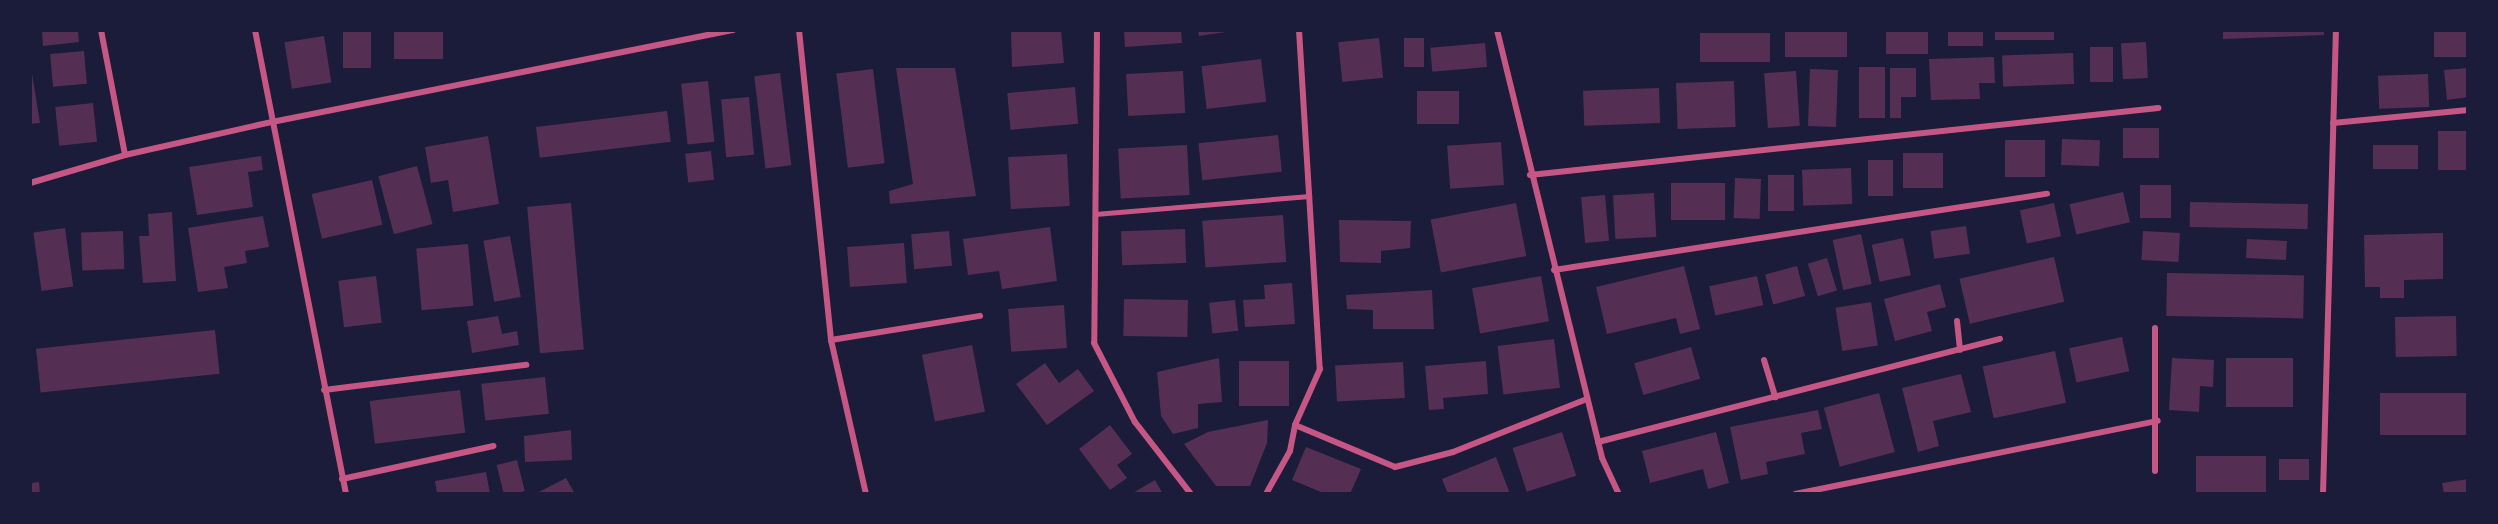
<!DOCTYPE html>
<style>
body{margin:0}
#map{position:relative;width:2498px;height:524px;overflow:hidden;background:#1b1b3a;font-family:"PT Sans",sans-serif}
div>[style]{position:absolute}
.building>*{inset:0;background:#542f53;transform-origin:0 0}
.service>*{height:4.5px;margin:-2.25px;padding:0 2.25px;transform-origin:2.25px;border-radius:2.25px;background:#c65784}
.minor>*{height:6px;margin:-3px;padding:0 3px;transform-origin:3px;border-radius:3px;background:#c65784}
span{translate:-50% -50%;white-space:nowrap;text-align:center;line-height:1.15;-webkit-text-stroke:4.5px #1b1b3a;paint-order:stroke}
.frame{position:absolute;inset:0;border:32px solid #1b1b3a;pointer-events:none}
</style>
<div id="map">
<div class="building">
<i style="clip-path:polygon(42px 30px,78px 30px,79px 42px,43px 46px)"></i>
<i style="left:343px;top:30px;width:28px;height:38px"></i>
<i style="left:394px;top:30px;width:49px;height:29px"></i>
<i style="clip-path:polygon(1011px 30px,1061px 30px,1064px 63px,1012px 67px)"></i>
<i style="clip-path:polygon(1124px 30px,1181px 30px,1182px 43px,1125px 47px)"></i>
<i style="clip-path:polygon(1198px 30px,1233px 30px,1233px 31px,1199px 36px)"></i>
<i style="left:1785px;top:30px;width:62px;height:27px"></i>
<i style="left:1886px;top:30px;width:42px;height:24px"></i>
<i style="left:1948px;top:30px;width:35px;height:16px"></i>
<i style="left:1995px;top:30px;width:59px;height:10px"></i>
<i style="clip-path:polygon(2223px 30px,2324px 30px,2324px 35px,2223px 39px)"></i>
<i style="left:2468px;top:30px;width:27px;height:34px;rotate:90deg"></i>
<i style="left:1700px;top:33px;width:70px;height:29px"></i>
<i style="left:324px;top:36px;width:47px;height:40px;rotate:81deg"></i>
<i style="left:1379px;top:38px;width:40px;height:41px;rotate:84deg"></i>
<i style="left:1404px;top:38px;width:20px;height:29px"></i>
<i style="left:2146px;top:42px;width:36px;height:25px;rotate:87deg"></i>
<i style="left:1485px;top:43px;width:24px;height:55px;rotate:85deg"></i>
<i style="left:2090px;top:47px;width:23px;height:35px"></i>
<i style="left:84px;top:51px;width:33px;height:34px;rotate:85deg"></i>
<i style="left:2073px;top:53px;width:31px;height:71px;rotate:88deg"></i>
<i style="clip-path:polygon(1994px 57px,1995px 83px,1979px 83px,1980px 99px,1931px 100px,1929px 59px)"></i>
<i style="left:1261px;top:59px;width:43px;height:60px;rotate:83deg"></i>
<i style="clip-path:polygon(30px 61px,40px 123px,30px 124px)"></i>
<i style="left:1859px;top:67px;width:26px;height:51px"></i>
<i style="clip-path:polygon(896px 68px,955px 68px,976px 196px,890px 204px,889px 191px,913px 184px)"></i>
<i style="clip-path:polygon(1890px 68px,1916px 68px,1916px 97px,1901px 97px,1901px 118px,1890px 118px)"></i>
<i style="clip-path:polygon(2468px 68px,2468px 97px,2447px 100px,2444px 70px)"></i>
<i style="left:873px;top:69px;width:95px;height:37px;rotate:83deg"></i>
<i style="left:1810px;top:69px;width:28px;height:57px;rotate:2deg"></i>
<i style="left:1183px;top:71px;width:42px;height:57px;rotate:87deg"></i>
<i style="left:1796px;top:71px;width:55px;height:32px;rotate:86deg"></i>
<i style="left:780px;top:73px;width:93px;height:26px;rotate:83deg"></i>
<i style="left:2428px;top:74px;width:33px;height:50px;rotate:88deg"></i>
<i style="left:708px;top:81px;width:61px;height:27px;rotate:84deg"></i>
<i style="left:1734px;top:81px;width:46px;height:58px;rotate:88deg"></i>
<i style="left:1075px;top:87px;width:37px;height:68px;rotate:85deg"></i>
<i style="left:1659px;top:88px;width:35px;height:76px;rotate:88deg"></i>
<i style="left:1417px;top:91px;width:42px;height:33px"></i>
<i style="left:749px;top:97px;width:58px;height:28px;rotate:85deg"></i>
<i style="left:93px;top:103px;width:39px;height:38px;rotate:84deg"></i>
<i style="left:667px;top:111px;width:31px;height:132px;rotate:83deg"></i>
<i style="left:2159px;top:128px;width:30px;height:36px;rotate:90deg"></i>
<i style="left:2468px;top:131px;width:39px;height:30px;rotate:90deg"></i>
<i style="left:1278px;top:135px;width:37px;height:80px;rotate:84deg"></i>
<i style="clip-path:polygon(488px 136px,499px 204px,453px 212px,448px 180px,431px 183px,425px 147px)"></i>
<i style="left:2062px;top:139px;width:38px;height:26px;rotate:2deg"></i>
<i style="left:2005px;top:140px;width:40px;height:37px"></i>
<i style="left:1501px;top:142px;width:43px;height:54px;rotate:86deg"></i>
<i style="left:1187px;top:145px;width:50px;height:69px;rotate:87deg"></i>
<i style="left:2373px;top:145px;width:45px;height:24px"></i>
<i style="left:711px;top:151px;width:29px;height:26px;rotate:84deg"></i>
<i style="left:1903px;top:153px;width:40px;height:35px"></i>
<i style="left:1067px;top:154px;width:52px;height:59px;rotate:87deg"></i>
<i style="clip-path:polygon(261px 156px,263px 170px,248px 172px,253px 207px,197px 215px,189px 167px)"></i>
<i style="left:1868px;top:160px;width:25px;height:36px"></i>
<i style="left:417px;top:166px;width:60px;height:40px;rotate:75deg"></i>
<i style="left:1851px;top:168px;width:36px;height:49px;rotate:88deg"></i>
<i style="left:1768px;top:175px;width:26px;height:36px"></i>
<i style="left:1735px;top:178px;width:26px;height:40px;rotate:2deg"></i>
<i style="left:372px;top:180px;width:46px;height:62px;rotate:77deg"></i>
<i style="left:1725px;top:183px;width:37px;height:54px;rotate:90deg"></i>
<i style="left:2140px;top:185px;width:31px;height:33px"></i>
<i style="left:2123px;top:192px;width:31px;height:55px;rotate:77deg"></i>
<i style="left:1654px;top:193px;width:44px;height:41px;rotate:87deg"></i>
<i style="left:1605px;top:195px;width:46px;height:24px;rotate:85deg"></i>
<i style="left:2190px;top:202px;width:118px;height:25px;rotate:1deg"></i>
<i style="left:571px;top:203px;width:147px;height:44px;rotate:85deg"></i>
<i style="left:1516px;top:203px;width:54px;height:87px;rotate:79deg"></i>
<i style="left:2054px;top:203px;width:34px;height:35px;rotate:78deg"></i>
<i style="clip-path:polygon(172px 212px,176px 281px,143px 283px,139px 236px,149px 236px,148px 214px)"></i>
<i style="left:1283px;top:215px;width:47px;height:81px;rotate:86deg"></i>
<i style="clip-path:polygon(263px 216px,269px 247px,245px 251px,247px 263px,224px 267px,228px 288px,198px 292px,188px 228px)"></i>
<i style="clip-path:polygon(1339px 220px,1411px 221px,1410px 248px,1381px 251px,1381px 263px,1340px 262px)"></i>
<i style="left:1966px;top:226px;width:28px;height:36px;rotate:82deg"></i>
<i style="clip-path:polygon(1050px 227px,1057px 281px,1002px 289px,999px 271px,968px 275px,963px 239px)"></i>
<i style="left:65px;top:228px;width:59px;height:32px;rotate:82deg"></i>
<i style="left:1185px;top:229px;width:34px;height:64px;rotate:88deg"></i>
<i style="left:123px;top:231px;width:38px;height:42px;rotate:88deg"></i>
<i style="left:949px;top:231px;width:35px;height:38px;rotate:85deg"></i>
<i style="left:2143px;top:231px;width:37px;height:29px;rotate:3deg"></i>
<i style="clip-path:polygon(2443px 233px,2443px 279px,2404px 280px,2404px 298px,2380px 298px,2380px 287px,2365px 287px,2364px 235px)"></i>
<i style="left:1861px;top:234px;width:51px;height:29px;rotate:78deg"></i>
<i style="left:510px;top:236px;width:62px;height:27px;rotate:80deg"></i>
<i style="left:1903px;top:238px;width:38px;height:32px;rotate:78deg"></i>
<i style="left:2247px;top:239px;width:40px;height:19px;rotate:3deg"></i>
<i style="left:904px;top:243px;width:40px;height:57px;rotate:86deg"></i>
<i style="left:468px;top:244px;width:62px;height:52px;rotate:85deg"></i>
<i style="left:2054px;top:257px;width:46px;height:97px;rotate:77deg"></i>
<i style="left:1827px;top:258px;width:34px;height:20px;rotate:73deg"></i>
<i style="clip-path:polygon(1684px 266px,1700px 329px,1680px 334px,1676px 318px,1607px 334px,1596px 287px)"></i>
<i style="left:1797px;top:266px;width:31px;height:33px;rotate:75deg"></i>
<i style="left:2167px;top:273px;width:137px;height:43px;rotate:1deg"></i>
<i style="left:376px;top:276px;width:47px;height:38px;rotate:83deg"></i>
<i style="left:1541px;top:276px;width:46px;height:70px;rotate:80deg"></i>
<i style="left:1757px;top:276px;width:30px;height:49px;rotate:78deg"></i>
<i style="clip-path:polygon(1292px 283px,1295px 324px,1245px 327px,1243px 300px,1265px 299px,1264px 285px)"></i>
<i style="clip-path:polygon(1940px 284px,1946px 307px,1927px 312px,1932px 331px,1895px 341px,1884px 299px)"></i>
<i style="clip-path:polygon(1432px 290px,1434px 329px,1373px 329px,1373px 310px,1347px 309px,1346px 295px)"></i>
<i style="left:1124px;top:299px;width:64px;height:37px;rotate:1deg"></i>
<i style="left:1235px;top:300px;width:31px;height:26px;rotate:84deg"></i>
<i style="left:1871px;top:302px;width:44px;height:36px;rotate:81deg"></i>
<i style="left:1064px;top:305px;width:43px;height:56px;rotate:86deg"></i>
<i style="clip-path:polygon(498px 316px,502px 334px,517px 331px,519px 345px,472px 353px,467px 321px)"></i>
<i style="left:2456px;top:316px;width:40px;height:61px;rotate:89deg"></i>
<i style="left:215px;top:330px;width:44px;height:180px;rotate:84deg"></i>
<i style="left:2122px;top:337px;width:35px;height:54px;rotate:78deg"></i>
<i style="left:1554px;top:339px;width:49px;height:57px;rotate:83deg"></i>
<i style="left:972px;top:345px;width:68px;height:51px;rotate:79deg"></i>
<i style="left:1691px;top:347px;width:33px;height:59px;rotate:74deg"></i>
<i style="left:2055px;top:351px;width:53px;height:74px;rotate:78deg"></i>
<i style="clip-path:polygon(1219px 358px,1222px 402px,1198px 404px,1198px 428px,1173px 434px,1161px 416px,1157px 372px)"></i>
<i style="clip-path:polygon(2172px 358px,2214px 360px,2213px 387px,2200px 386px,2199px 412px,2169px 410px)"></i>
<i style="left:2226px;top:358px;width:67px;height:49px"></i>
<i style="left:1289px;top:361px;width:45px;height:50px;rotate:90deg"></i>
<i style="clip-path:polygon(1486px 361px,1488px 394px,1443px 398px,1444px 409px,1429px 410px,1425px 366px)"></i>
<i style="left:1403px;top:362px;width:36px;height:68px;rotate:87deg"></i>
<i style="clip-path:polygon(1045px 363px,1059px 383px,1078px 369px,1094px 391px,1047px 425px,1016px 384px)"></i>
<i style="clip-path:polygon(1961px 374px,1971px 412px,1933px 421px,1939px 446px,1918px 452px,1902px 388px)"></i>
<i style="left:545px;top:377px;width:37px;height:64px;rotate:84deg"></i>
<i style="left:460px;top:390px;width:43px;height:91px;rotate:83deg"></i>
<i style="left:1879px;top:393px;width:61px;height:57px;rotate:75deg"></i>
<i style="left:2468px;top:393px;width:42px;height:88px;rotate:90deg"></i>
<i style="clip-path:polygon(1818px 410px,1822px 429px,1801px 433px,1805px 454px,1766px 462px,1768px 474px,1741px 480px,1730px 427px)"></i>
<i style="clip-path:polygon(1268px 420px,1267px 443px,1250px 486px,1216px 486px,1184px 444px,1208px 432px)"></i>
<i style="clip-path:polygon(1110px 425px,1132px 454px,1117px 465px,1127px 478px,1110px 490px,1079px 449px)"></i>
<i style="clip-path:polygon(571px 430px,572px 460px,525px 462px,524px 436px)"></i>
<i style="left:1562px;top:432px;width:46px;height:52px;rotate:72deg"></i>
<i style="clip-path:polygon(1716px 432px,1729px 483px,1708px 489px,1703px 469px,1650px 483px,1642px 451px)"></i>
<i style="clip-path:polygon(1306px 447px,1361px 469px,1350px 494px,1326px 494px,1292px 480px)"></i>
<i style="left:2196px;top:456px;width:70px;height:38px"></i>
<i style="clip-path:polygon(1496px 457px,1510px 494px,1448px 494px,1442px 479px)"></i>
<i style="left:2309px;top:459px;width:21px;height:30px;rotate:90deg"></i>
<i style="left:517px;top:460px;width:32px;height:21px;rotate:76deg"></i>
<i style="clip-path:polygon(486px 472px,490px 494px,437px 494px,435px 481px)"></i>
<i style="clip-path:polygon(566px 478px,575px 494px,535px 494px)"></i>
<i style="clip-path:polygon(2468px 479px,2468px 494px,2444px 494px,2442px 483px)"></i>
<i style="clip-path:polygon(1155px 480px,1163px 494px,1131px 494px)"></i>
<i style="clip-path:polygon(39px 482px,40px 494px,30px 494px,30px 483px)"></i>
</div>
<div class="service">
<i style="left:1095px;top:214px;width:215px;rotate:-4.8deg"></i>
</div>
<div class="minor">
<i style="left:101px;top:30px;width:127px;rotate:79.1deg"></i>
<i style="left:255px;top:30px;width:473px;rotate:78.9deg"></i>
<i style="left:799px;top:30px;width:312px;rotate:84.1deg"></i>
<i style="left:831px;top:340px;width:158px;rotate:77.2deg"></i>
<i style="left:1097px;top:30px;width:313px;rotate:90.5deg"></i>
<i style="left:1094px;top:343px;width:89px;rotate:62.6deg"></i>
<i style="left:1135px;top:422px;width:91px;rotate:52.1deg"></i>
<i style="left:1299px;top:30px;width:340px;rotate:86.5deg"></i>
<i style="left:1320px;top:369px;width:61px;rotate:114.1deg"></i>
<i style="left:1295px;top:425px;width:108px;rotate:22.8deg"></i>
<i style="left:1395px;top:467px;width:60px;rotate:-14.5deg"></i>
<i style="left:1453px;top:452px;width:144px;rotate:-21.6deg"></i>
<i style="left:1497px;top:30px;width:441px;rotate:76.2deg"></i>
<i style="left:1602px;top:458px;width:40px;rotate:65deg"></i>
<i style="left:2333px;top:123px;width:136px;rotate:-5.5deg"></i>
<i style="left:1530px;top:175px;width:632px;rotate:-6.09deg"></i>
<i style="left:30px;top:183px;width:99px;rotate:-16.4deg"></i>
<i style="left:125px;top:155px;width:151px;rotate:-12.7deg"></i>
<i style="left:272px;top:122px;width:471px;rotate:-11.3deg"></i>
<i style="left:1554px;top:270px;width:499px;rotate:-8.8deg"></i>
<i style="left:1957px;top:321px;width:29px;rotate:84deg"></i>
<i style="left:2155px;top:328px;width:143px;rotate:90deg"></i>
<i style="left:831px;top:340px;width:151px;rotate:-9.2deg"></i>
<i style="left:1764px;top:360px;width:39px;rotate:73deg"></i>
<i style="left:324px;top:390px;width:204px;rotate:-7.1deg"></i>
<i style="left:1598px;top:442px;width:415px;rotate:-14.4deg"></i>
<i style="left:342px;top:479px;width:155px;rotate:-12.3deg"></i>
<i style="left:1266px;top:494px;width:49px;rotate:-60.8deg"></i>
<i style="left:1290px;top:451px;width:26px;rotate:-79deg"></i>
<i style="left:1795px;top:494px;width:370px;rotate:-11.4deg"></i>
<i style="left:2323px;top:494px;width:464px;rotate:-88.4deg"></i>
</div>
<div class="frame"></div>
</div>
